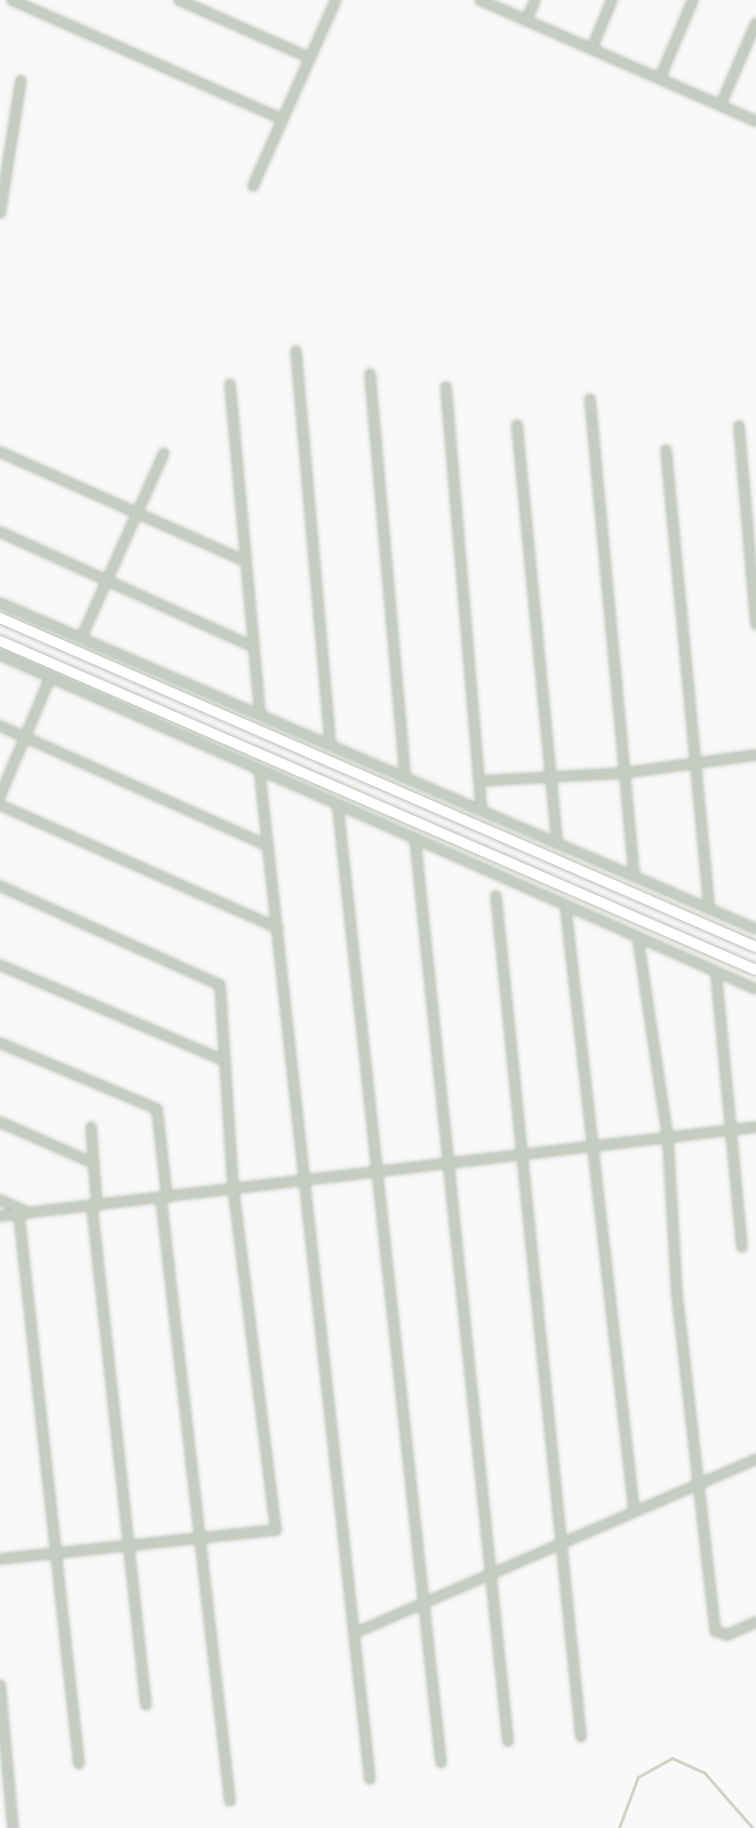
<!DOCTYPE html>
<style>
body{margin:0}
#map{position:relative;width:756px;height:1828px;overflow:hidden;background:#faf8f9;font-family:Inter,sans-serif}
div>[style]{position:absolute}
.stream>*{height:2.5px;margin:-1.25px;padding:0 1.25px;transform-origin:1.25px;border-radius:1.25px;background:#ccd4c5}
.roads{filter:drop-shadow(0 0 2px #b9c1b5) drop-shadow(0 0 2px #b9c1b5)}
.street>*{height:8px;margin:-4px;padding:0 4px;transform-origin:4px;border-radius:4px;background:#c6ccc2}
.secondary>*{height:10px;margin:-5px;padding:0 5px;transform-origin:5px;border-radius:5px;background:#fff}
span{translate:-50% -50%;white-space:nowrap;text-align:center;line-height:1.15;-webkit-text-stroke:7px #fff;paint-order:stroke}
</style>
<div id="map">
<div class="stream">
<i style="left:619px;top:1828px;width:54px;rotate:-69.6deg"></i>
<i style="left:638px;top:1777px;width:39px;rotate:-29deg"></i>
<i style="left:672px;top:1758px;width:36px;rotate:24deg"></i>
<i style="left:705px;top:1773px;width:73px;rotate:48.9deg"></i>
</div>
<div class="roads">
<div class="street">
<i style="left:12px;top:0;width:295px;rotate:23.8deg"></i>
<i style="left:179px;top:0;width:143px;rotate:23.9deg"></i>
<i style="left:480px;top:0;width:301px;rotate:23.7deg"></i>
<i style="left:526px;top:21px;width:23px;rotate:-67deg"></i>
<i style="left:592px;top:48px;width:52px;rotate:-67.4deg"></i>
<i style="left:660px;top:78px;width:85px;rotate:-67.1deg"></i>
<i style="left:721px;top:104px;width:88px;rotate:-66.6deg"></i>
<i style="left:253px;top:186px;width:204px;rotate:-66deg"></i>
<i style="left:0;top:213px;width:134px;rotate:-81deg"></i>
<i style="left:296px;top:351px;width:393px;rotate:85deg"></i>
<i style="left:370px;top:374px;width:403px;rotate:85deg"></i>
<i style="left:230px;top:384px;width:329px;rotate:84.8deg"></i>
<i style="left:446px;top:387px;width:422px;rotate:85.2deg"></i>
<i style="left:590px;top:399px;width:478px;rotate:84.7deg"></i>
<i style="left:517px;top:425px;width:420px;rotate:84.5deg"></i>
<i style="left:739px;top:426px;width:199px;rotate:85.1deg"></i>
<i style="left:666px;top:450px;width:461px;rotate:84.6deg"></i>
<i style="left:0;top:452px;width:268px;rotate:24deg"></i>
<i style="left:0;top:532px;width:276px;rotate:24.4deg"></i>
<i style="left:0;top:603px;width:823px;rotate:23.33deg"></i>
<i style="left:83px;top:634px;width:198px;rotate:-65.9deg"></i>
<i style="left:0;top:655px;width:826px;rotate:23.84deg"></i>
<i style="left:0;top:726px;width:294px;rotate:24.1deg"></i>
<i style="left:260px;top:775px;width:1010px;rotate:83.75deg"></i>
<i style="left:481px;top:781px;width:143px;rotate:-3.2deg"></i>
<i style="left:624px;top:773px;width:133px;rotate:-7.8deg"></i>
<i style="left:0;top:796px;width:128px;rotate:-67deg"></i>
<i style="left:0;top:805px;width:304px;rotate:23.9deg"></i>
<i style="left:338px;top:808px;width:960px;rotate:83.84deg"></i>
<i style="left:415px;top:838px;width:908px;rotate:84.12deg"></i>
<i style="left:0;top:886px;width:241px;rotate:24.2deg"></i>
<i style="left:220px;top:985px;width:201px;rotate:86.3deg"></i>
<i style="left:233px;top:1186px;width:347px;rotate:82.9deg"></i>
<i style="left:276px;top:1530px;width:278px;rotate:174deg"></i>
<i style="left:496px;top:896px;width:845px;rotate:84.23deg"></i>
<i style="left:566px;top:910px;width:604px;rotate:83.53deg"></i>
<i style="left:638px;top:939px;width:202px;rotate:81.5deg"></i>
<i style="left:668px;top:1139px;width:156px;rotate:86.7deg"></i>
<i style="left:677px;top:1295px;width:338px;rotate:83.5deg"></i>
<i style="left:715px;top:1631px;width:13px;rotate:18deg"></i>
<i style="left:727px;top:1635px;width:32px;rotate:-24deg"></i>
<i style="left:0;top:965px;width:242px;rotate:23.1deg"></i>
<i style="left:716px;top:972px;width:276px;rotate:84.6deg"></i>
<i style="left:0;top:1043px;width:170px;rotate:22.8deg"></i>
<i style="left:157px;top:1109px;width:89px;rotate:83.5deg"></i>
<i style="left:0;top:1122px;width:102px;rotate:23.8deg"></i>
<i style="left:91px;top:1127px;width:79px;rotate:85.7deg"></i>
<i style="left:161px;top:1198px;width:607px;rotate:83.47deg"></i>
<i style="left:0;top:1200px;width:32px;rotate:24deg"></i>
<i style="left:92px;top:1206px;width:502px;rotate:83.82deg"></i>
<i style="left:19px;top:1215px;width:552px;rotate:83.76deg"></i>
<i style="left:0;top:1216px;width:761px;rotate:-6.71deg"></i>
<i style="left:357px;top:1632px;width:435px;rotate:-23.4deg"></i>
<i style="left:0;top:1685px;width:144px;rotate:84.8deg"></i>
</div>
<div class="secondary">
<i style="left:0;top:618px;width:824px;rotate:23.52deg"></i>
<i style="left:0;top:641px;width:824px;rotate:23.52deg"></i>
</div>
</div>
</div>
